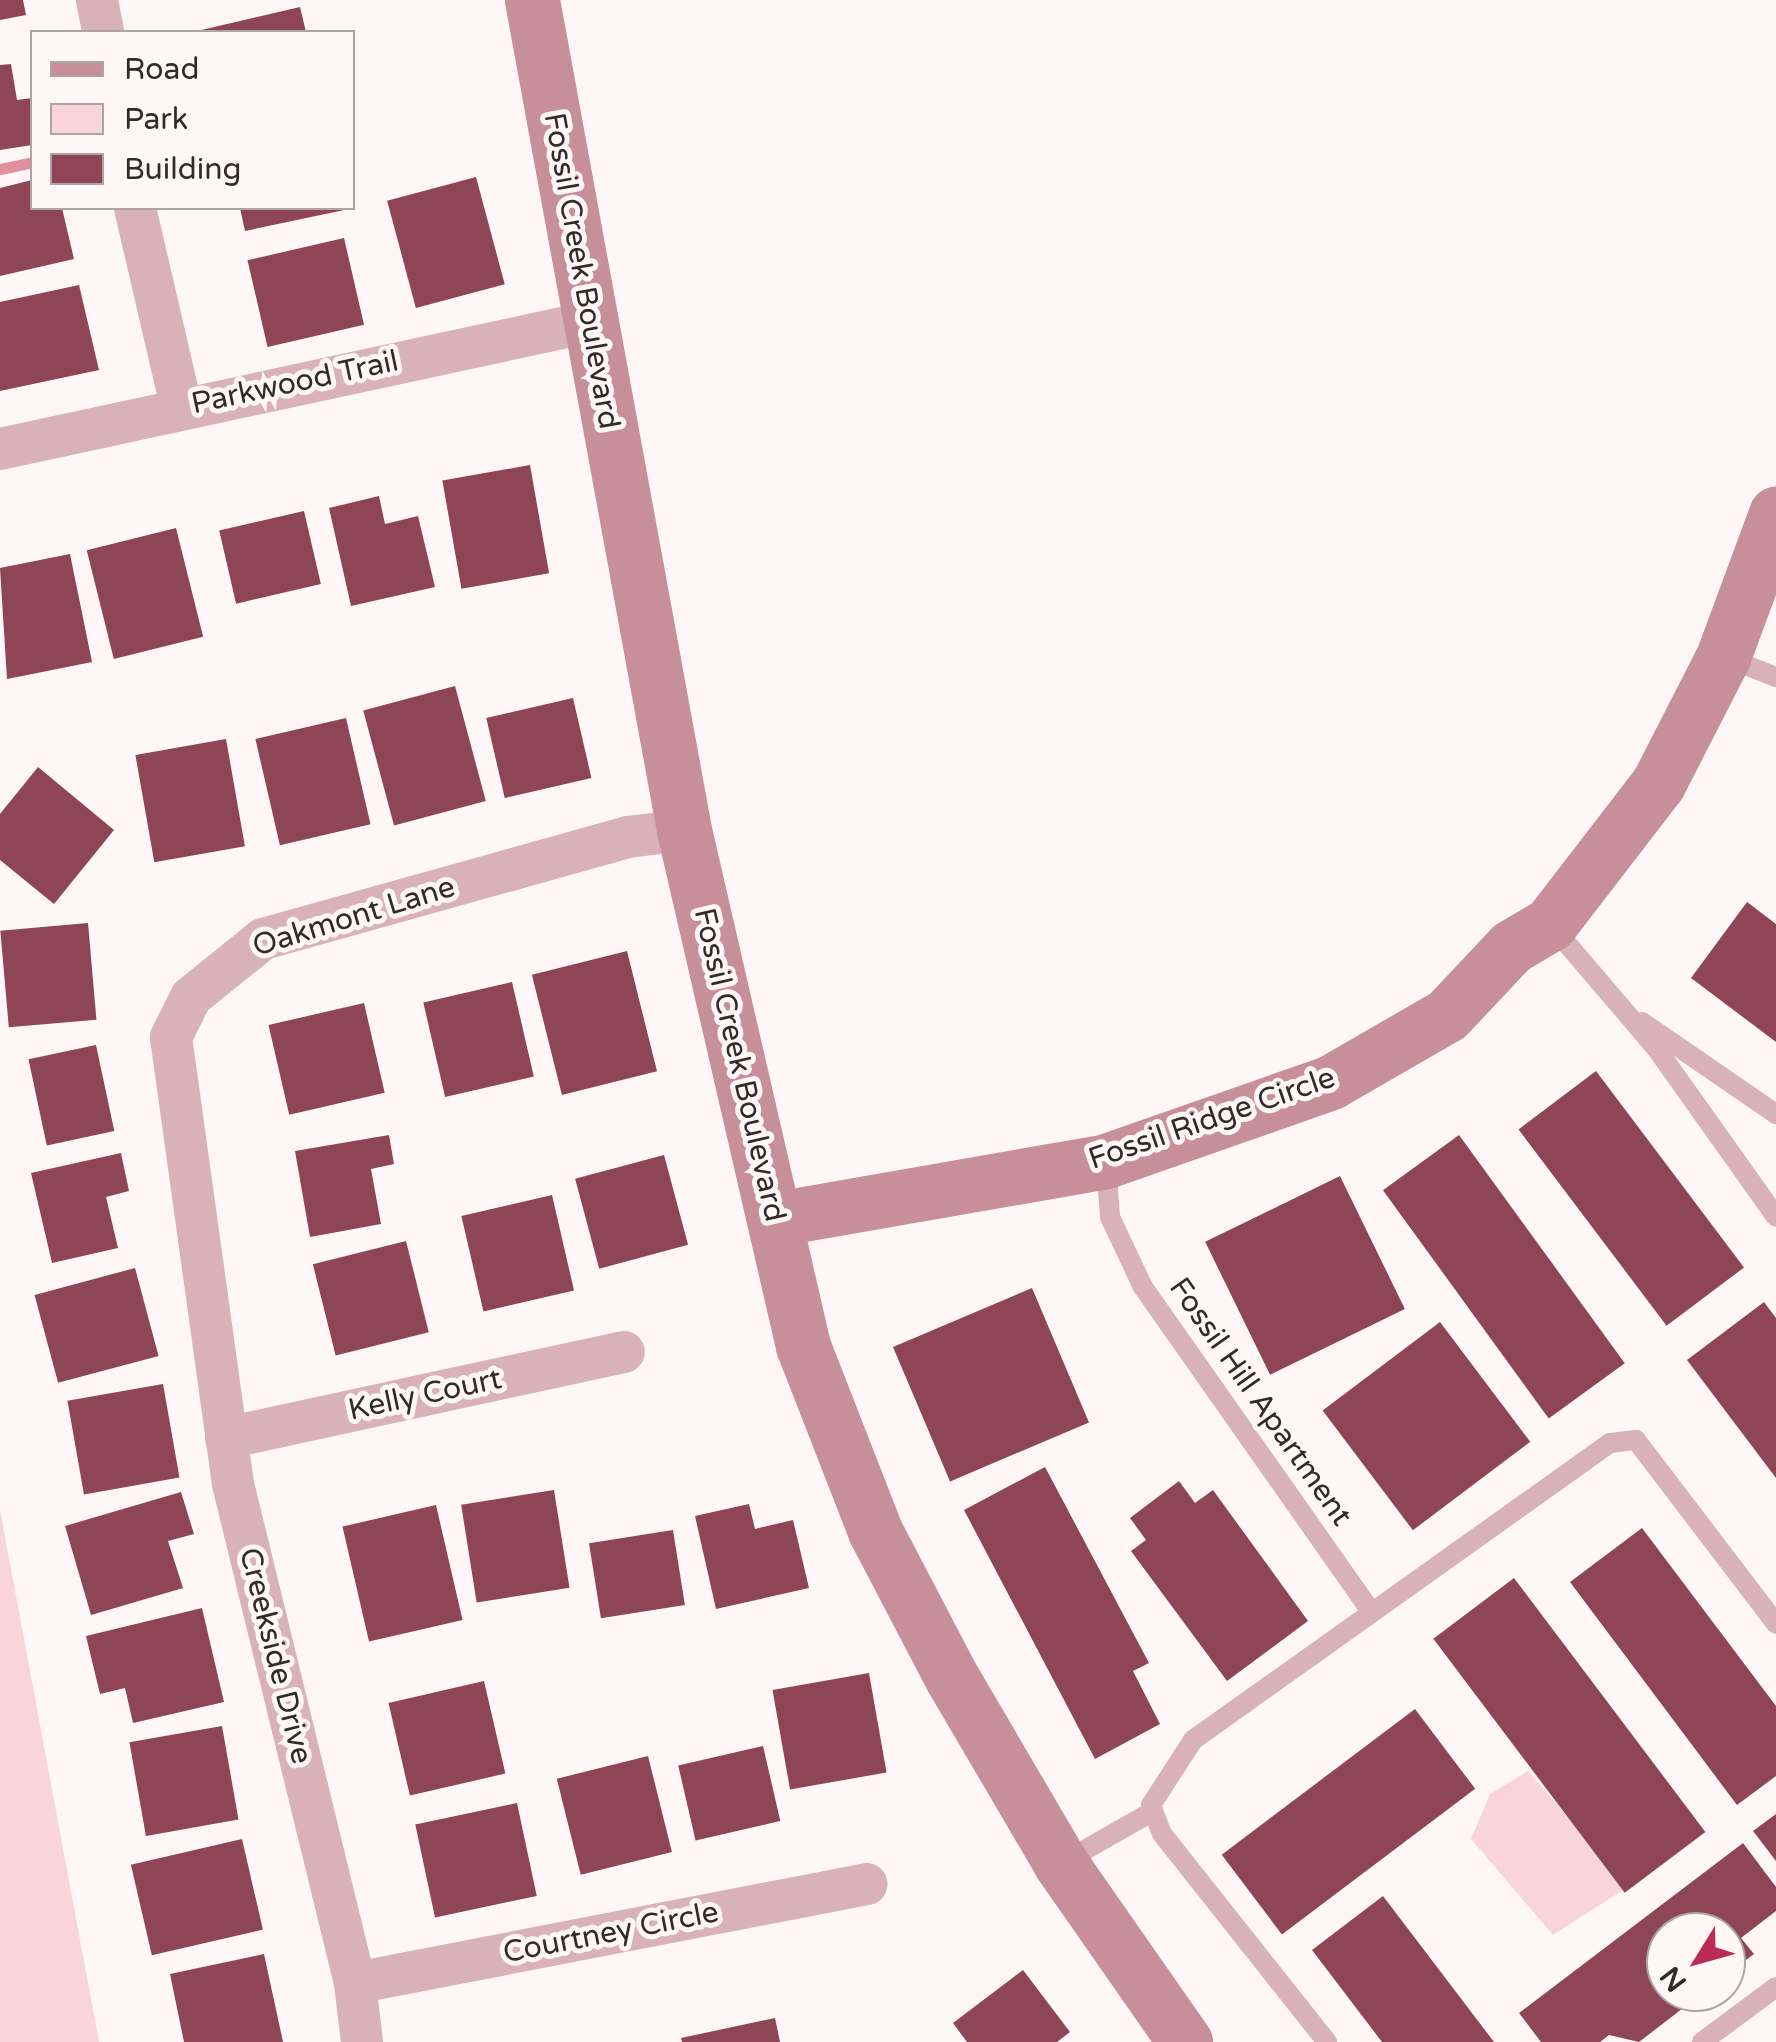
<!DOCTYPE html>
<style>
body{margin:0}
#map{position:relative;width:1776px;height:2042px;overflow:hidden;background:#fff6f7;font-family:"Varela Round",sans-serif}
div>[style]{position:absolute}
.green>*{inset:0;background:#f9d5db}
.stream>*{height:11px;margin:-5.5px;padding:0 5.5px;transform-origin:5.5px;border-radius:5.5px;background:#e08f9f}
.building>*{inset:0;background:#8e4556;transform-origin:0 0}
.lane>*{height:20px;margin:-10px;padding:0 10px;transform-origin:10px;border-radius:10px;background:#d8b2b8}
.street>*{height:42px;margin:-21px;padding:0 21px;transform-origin:21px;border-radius:21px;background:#d8b2b8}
.secondary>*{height:55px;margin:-27.5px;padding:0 27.5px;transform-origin:27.5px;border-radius:27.5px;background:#c68f99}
span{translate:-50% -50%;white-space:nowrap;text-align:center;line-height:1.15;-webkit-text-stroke:10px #fff6f7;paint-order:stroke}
.street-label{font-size:30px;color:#31292a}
.legend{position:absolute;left:30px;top:30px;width:325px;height:180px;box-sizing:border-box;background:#fff6f7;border:2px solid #ada4a5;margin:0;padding:12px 18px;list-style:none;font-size:30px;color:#31292a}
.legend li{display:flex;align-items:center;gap:20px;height:50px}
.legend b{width:50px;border:2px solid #ada4a5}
.north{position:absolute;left:1646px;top:1912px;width:100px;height:100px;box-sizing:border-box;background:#fff6f7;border:2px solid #ada4a5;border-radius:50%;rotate:233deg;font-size:28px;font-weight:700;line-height:40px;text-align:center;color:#31292a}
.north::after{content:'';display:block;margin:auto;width:35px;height:45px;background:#ba2b59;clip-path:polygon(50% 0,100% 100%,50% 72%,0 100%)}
</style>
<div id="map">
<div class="green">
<div style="clip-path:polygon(0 1510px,99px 2042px,0 2042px)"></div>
<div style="clip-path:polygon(1528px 1771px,1628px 1887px,1553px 1935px,1471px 1839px,1490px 1794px)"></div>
</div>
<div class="stream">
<div style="left:0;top:169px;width:33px;rotate:-12deg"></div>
</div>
<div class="building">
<div style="clip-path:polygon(0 0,23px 0,26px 15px,0 20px)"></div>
<div style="clip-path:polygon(300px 7px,306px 32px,198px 32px,197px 31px)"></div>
<div style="clip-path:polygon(11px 64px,17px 100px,32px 98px,32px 145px,0 150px,0 65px)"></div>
<div style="left:476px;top:177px;width:111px;height:92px;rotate:75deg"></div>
<div style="clip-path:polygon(32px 180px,32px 208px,62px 208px,74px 259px,0 276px,0 188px)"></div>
<div style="clip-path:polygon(240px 208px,349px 208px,349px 209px,245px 231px)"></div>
<div style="left:344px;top:238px;width:89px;height:99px;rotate:77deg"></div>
<div style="clip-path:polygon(79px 285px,99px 370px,0 391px,0 302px)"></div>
<div style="left:530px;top:465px;width:110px;height:89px;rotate:80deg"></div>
<div style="clip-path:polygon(379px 496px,385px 524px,418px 516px,435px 587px,351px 606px,329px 508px)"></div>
<div style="left:304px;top:511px;width:75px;height:87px;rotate:77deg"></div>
<div style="left:176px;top:528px;width:112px;height:92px;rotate:76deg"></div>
<div style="clip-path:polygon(70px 554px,92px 662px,7px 679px,0 568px)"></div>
<div style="left:455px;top:686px;width:119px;height:95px;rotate:75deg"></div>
<div style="left:573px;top:698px;width:82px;height:89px;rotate:77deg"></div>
<div style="left:346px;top:718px;width:109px;height:93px;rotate:77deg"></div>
<div style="left:226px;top:739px;width:109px;height:92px;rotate:80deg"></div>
<div style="clip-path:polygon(38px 767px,114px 830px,54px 904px,0 860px,0 814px)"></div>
<div style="clip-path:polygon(1747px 902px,1776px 924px,1776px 1042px,1691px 978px)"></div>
<div style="left:88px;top:923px;width:97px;height:88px;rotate:85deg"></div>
<div style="left:627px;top:951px;width:124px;height:98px;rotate:76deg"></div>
<div style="left:512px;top:982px;width:97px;height:91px;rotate:77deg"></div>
<div style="left:364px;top:1003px;width:92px;height:98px;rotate:77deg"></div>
<div style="left:96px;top:1045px;width:88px;height:69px;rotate:78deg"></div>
<div style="left:1596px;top:1071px;width:246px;height:97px;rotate:53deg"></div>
<div style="clip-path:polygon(389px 1135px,394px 1164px,371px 1169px,381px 1224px,310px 1237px,295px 1151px)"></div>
<div style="left:1459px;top:1135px;width:282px;height:94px;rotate:54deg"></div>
<div style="clip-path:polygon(121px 1153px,129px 1191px,106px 1197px,118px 1248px,52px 1263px,31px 1173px)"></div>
<div style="left:664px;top:1155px;width:93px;height:92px;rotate:75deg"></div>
<div style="left:1340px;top:1176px;width:148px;height:150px;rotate:64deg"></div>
<div style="left:552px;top:1195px;width:98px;height:93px;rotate:77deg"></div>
<div style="left:406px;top:1241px;width:94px;height:96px;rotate:76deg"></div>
<div style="left:135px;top:1268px;width:91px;height:104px;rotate:75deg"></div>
<div style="left:1032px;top:1288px;width:146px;height:151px;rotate:67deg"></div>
<div style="clip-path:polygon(1764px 1302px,1776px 1318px,1776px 1478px,1687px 1360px)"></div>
<div style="left:1440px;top:1322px;width:150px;height:147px;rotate:53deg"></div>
<div style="left:163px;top:1384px;width:95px;height:97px;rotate:80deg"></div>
<div style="clip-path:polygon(1045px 1467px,1149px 1663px,1133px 1671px,1160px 1724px,1095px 1759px,964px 1510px)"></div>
<div style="clip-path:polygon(1179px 1481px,1195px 1503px,1213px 1490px,1308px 1621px,1227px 1681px,1131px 1551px,1146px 1540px,1130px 1518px)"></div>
<div style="left:554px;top:1490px;width:99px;height:94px;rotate:81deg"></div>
<div style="clip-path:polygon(181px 1492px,194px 1534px,168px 1541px,183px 1588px,91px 1615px,65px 1526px)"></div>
<div style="clip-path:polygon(749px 1504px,755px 1529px,793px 1520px,809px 1588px,716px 1609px,695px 1516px)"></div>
<div style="left:436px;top:1505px;width:118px;height:96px;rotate:77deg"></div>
<div style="clip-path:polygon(1642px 1528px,1776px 1706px,1776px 1776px,1737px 1805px,1570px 1582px)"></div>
<div style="left:673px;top:1530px;width:76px;height:85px;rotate:81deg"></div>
<div style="left:1514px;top:1578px;width:318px;height:101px;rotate:53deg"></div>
<div style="clip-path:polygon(202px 1608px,224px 1702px,133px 1723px,125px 1688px,100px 1694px,86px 1636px)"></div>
<div style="left:869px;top:1673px;width:101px;height:98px;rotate:80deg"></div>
<div style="left:484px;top:1681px;width:95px;height:98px;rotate:77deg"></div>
<div style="left:1415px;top:1709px;width:100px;height:242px;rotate:53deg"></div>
<div style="left:222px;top:1726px;width:95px;height:94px;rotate:80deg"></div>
<div style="left:763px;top:1746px;width:77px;height:87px;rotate:77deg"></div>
<div style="left:648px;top:1756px;width:99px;height:94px;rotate:76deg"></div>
<div style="left:517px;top:1803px;width:95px;height:104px;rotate:78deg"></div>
<div style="clip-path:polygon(1776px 1814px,1776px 1861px,1753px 1831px)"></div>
<div style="left:242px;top:1839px;width:93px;height:114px;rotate:77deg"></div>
<div style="clip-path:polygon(1743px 1843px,1776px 1887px,1776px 1911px,1741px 1938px,1754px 1954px,1726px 1975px,1726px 1932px,1666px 1932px,1666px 1992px,1704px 1992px,1639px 2042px,1609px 2035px,1600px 2042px,1541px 2042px,1519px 2013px)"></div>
<div style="clip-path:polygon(1383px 1896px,1494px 2042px,1382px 2042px,1312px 1950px)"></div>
<div style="clip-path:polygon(264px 1954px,283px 2042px,184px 2042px,170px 1974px)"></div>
<div style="clip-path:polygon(1023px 1970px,1070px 2032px,1057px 2042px,967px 2042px,953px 2023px)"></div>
<div style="clip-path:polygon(775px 2018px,780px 2042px,682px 2042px,681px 2038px)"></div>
</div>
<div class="lane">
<div style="left:1725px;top:657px;width:55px;rotate:21.4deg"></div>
<div style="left:1551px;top:925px;width:162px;rotate:49.5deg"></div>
<div style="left:1656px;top:1048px;width:207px;rotate:54.6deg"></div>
<div style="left:1642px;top:1022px;width:163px;rotate:34.5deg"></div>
<div style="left:1106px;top:1162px;width:55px;rotate:85.8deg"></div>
<div style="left:1110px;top:1217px;width:77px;rotate:64.8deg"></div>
<div style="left:1143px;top:1287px;width:396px;rotate:54.9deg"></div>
<div style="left:1062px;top:1863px;width:105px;rotate:-29.7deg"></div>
<div style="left:1327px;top:2042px;width:265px;rotate:-128.4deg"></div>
<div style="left:1162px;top:1834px;width:31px;rotate:-111deg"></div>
<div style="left:1151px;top:1805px;width:77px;rotate:-57.1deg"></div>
<div style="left:1193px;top:1740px;width:512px;rotate:-35.46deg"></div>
<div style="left:1610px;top:1443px;width:26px;rotate:-7deg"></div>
<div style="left:1636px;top:1440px;width:231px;rotate:52.7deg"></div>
<div style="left:1702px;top:2042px;width:92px;rotate:-36.6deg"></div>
</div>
<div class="street">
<div style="left:97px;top:0;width:33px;rotate:79deg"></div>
<div style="left:135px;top:208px;width:203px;rotate:76.9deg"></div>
<div style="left:0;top:449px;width:604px;rotate:-12.15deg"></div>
<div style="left:226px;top:1438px;width:407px;rotate:-12.2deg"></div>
<div style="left:355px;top:1983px;width:521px;rotate:-10.94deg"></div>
<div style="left:362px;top:2042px;width:59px;rotate:-96.8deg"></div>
<div style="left:355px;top:1983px;width:514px;rotate:-103.74deg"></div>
<div style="left:233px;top:1484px;width:451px;rotate:-97.9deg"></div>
<div style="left:171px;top:1037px;width:45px;rotate:-63.4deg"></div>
<div style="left:191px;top:997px;width:92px;rotate:-38.9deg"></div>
<div style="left:263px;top:939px;width:379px;rotate:-15.6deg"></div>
<div style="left:628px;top:837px;width:56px;rotate:-7.1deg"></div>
</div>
<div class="secondary">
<div style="left:532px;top:0;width:844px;rotate:79.62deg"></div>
<div style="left:684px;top:830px;width:530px;rotate:77.01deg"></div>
<div style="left:803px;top:1346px;width:199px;rotate:68.7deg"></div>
<div style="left:875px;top:1531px;width:166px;rotate:62.4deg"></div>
<div style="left:952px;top:1678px;width:216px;rotate:59.6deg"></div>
<div style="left:1061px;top:1864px;width:217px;rotate:55.1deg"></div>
<div style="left:775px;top:1219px;width:336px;rotate:-9.9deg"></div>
<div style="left:1106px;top:1161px;width:238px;rotate:-19.3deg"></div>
<div style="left:1331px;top:1082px;width:134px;rotate:-30deg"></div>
<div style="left:1447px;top:1015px;width:93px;rotate:-46.7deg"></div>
<div style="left:1511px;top:947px;width:45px;rotate:-30.5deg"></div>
<div style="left:1550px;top:924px;width:177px;rotate:-52.4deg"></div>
<div style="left:1658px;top:784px;width:143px;rotate:-62.9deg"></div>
<div style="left:1723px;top:657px;width:153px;rotate:-69.7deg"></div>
</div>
<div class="street-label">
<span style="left:581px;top:271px;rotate:80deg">Fossil Creek Boulevard</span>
<span style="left:295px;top:383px;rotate:-12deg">Parkwood Trail</span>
<span style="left:354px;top:917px;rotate:-17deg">Oakmont Lane</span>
<span style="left:739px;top:1065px;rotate:77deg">Fossil Creek Boulevard</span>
<span style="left:1212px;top:1119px;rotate:-19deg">Fossil Ridge Circle</span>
<span style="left:425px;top:1395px;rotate:-12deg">Kelly Court</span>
<span style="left:1260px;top:1402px;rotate:55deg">Fossil Hill Apartment</span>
<span style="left:275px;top:1656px;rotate:76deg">Creekside Drive</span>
<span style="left:611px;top:1933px;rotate:-11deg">Courtney Circle</span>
</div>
<ul class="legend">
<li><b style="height:12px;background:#c68f99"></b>Road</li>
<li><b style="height:28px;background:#f9d5db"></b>Park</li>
<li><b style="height:28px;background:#8e4556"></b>Building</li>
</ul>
<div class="north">N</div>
</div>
